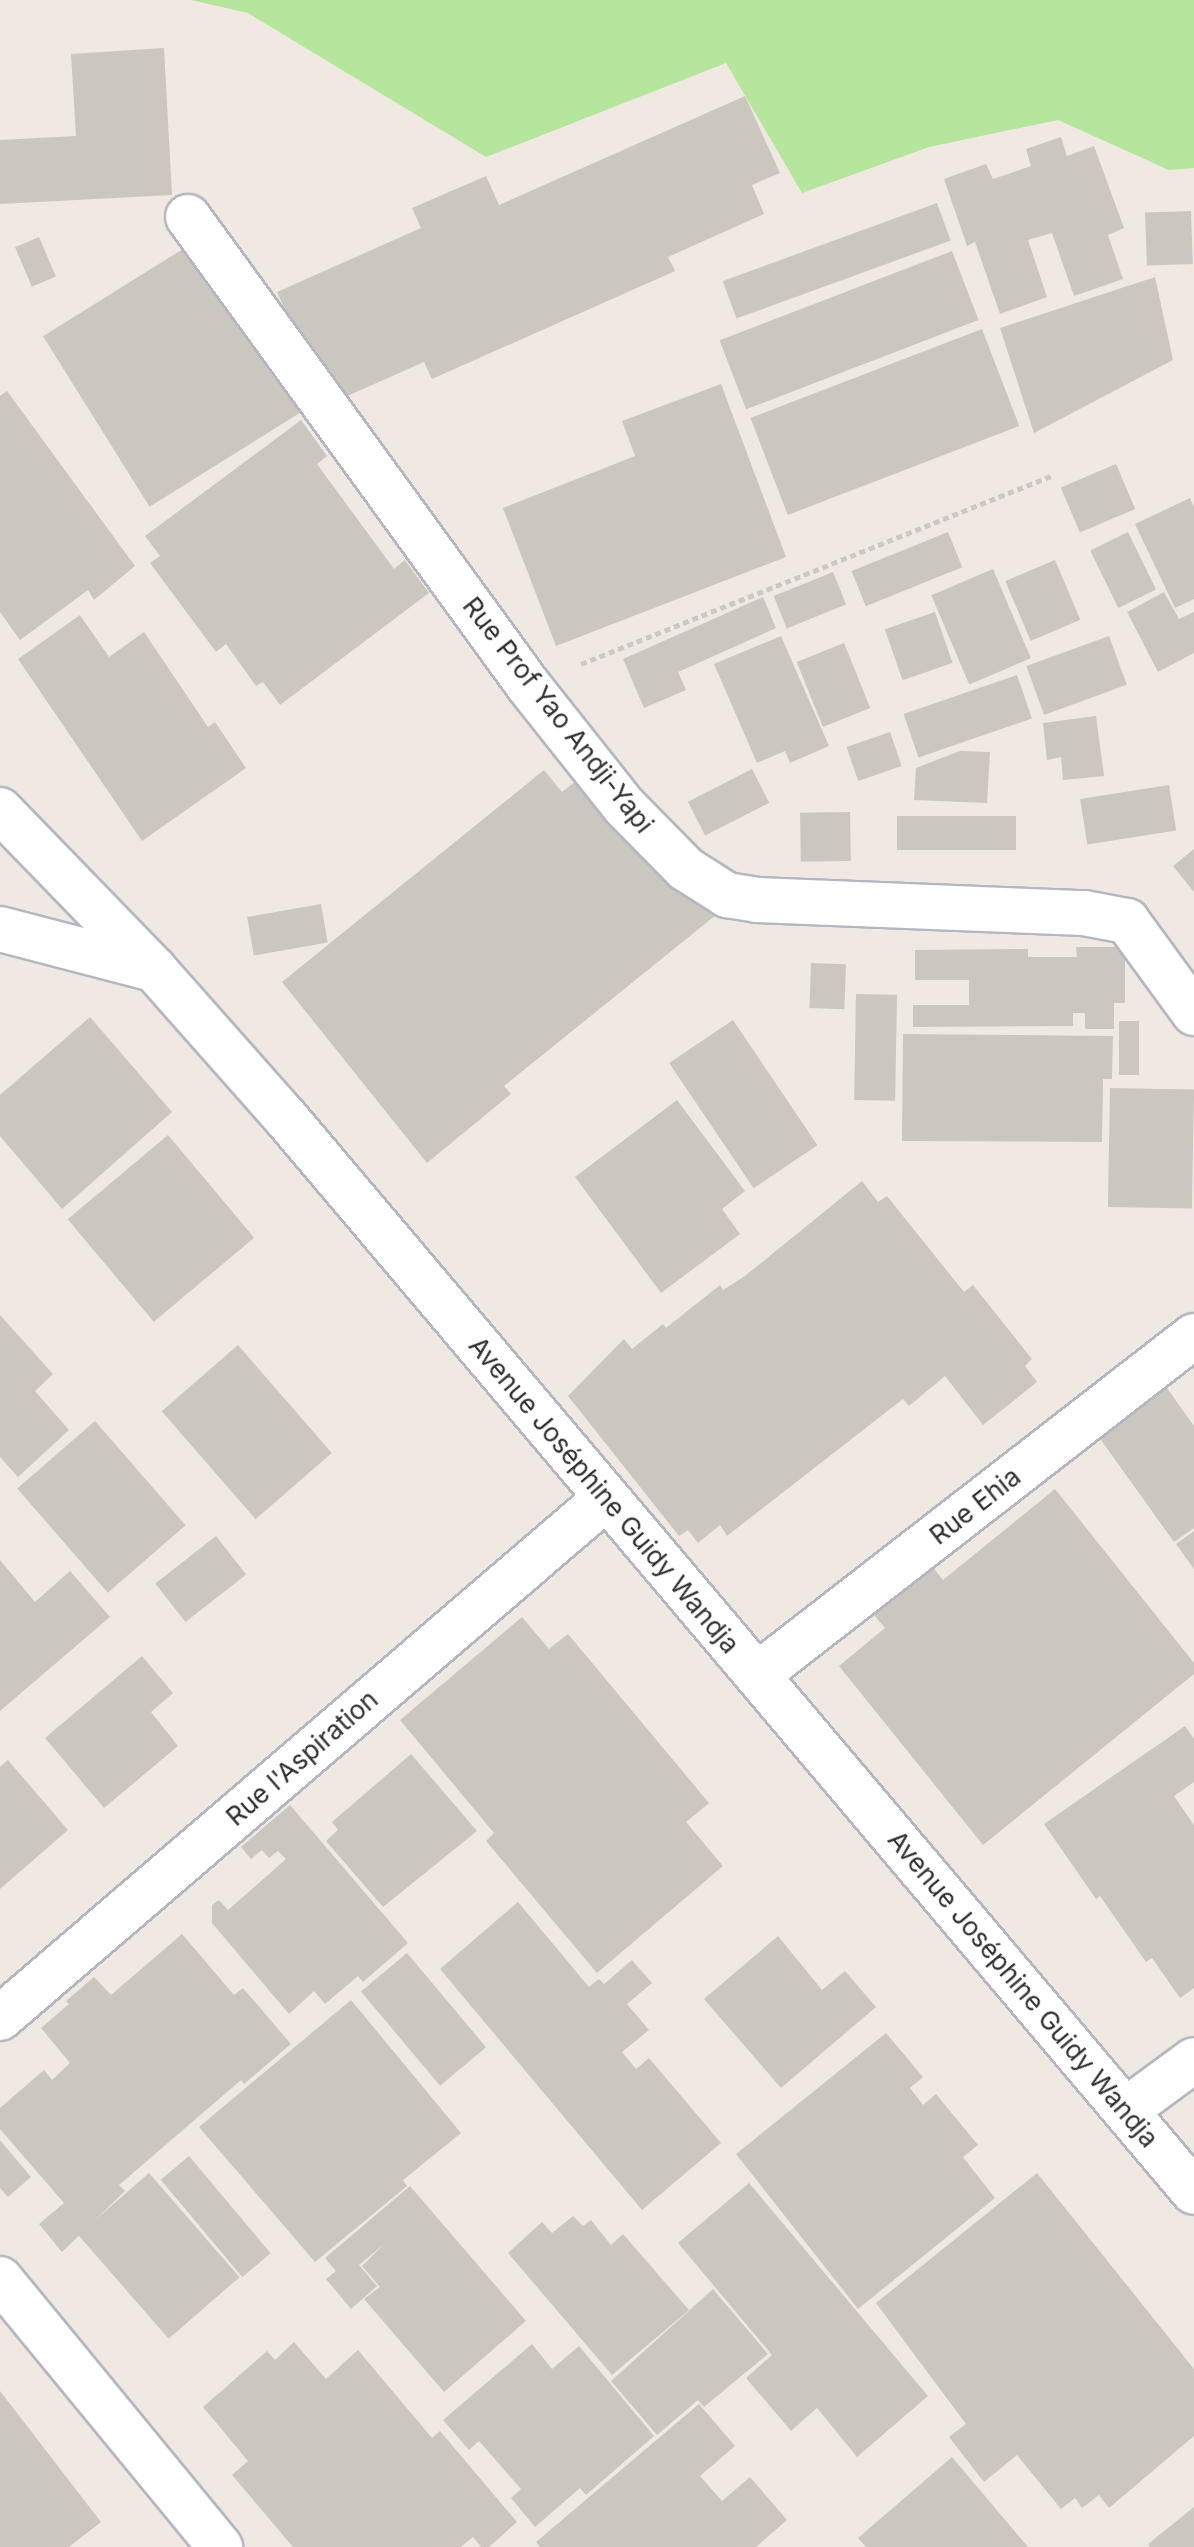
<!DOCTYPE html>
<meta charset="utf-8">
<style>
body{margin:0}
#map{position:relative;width:1194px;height:2547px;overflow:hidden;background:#efe9e1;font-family:Inter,sans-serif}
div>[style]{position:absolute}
.green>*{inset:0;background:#b6e59e}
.building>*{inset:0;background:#cbc7bf;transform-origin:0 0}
.path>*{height:5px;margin-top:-2.5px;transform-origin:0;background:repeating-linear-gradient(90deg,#c9c9c9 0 6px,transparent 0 10px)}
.roads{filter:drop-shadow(2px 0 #b4b7c1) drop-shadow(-2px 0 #b4b7c1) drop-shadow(0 2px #b4b7c1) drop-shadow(0 -2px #b4b7c1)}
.street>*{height:44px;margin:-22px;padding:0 22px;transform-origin:22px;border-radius:22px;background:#fff}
.secondary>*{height:44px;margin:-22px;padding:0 22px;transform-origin:22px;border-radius:22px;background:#fff}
span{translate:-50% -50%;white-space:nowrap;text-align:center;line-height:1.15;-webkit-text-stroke:6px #fff;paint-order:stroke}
.street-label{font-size:26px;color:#2e2e2e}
</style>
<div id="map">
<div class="green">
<div style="clip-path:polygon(191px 0,1194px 0,1194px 168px,1169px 170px,1058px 120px,929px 147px,802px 193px,726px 63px,486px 157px,248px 13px)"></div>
</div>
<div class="building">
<div style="clip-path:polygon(164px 48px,172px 195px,0 204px,0 140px,76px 136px,71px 54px)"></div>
<div style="clip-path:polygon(745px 96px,780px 173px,752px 185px,764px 214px,668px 257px,675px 271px,432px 379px,424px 362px,327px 405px,277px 292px,421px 228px,412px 208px,486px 176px,499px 205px)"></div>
<div style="clip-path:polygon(1061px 137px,1067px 156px,1094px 146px,1124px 228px,1108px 235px,1123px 279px,1074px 296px,1052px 233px,1028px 240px,1047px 297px,1000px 314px,975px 242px,967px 246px,944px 179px,986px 164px,993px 179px,1031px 166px,1026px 149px)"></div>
<div style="left:937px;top:203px;width:40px;height:228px;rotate:70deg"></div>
<div style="left:1191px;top:211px;width:53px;height:46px;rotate:88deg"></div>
<div style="left:39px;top:237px;width:43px;height:26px;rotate:67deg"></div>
<div style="left:194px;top:242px;width:201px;height:178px;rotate:58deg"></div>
<div style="left:952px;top:251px;width:74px;height:249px;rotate:69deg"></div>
<div style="clip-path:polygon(1155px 277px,1173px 360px,1034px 433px,1000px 328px)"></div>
<div style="left:982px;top:329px;width:104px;height:248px;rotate:69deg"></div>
<div style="clip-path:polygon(721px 384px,786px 557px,556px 646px,503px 508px,635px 456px,622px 421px)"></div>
<div style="clip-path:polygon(7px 391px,135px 566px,94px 600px,88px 590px,20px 640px,0 612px,0 396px)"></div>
<div style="clip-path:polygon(301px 420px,327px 456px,317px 464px,394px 569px,405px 560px,429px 593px,280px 705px,263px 682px,256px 686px,226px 644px,216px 652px,150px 563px,160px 556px,145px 536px)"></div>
<div style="left:1116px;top:464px;width:49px;height:60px;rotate:67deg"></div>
<div style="clip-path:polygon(1190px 498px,1194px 507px,1194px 599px,1175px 608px,1135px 524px)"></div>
<div style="left:948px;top:532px;width:38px;height:104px;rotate:68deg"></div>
<div style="left:1128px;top:532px;width:64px;height:42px;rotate:64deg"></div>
<div style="left:1055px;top:560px;width:65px;height:54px;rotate:67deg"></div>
<div style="left:993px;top:569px;width:97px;height:67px;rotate:67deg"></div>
<div style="left:833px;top:572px;width:35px;height:64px;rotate:68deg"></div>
<div style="clip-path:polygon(1164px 592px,1179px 619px,1194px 612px,1194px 653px,1158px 672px,1127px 612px)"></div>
<div style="clip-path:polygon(763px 597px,776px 628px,678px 672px,686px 690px,644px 708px,623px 659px)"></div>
<div style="left:935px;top:612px;width:54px;height:53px;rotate:71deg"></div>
<div style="clip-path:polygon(80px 615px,109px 657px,144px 632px,208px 727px,215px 722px,246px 768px,142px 841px,18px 659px)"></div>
<div style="clip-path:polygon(781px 636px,829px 746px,790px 763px,785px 751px,757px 763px,714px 664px)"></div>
<div style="left:1109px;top:636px;width:52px;height:88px;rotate:70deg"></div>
<div style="left:844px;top:643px;width:70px;height:51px;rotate:68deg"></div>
<div style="left:1017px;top:675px;width:46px;height:120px;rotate:71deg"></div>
<div style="clip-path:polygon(1096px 716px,1104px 776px,1063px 780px,1061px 757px,1047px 760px,1043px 723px)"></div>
<div style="left:890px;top:732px;width:36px;height:46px;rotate:71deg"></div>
<div style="clip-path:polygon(960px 751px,990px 752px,987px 803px,914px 800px,916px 768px)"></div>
<div style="left:752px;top:769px;width:38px;height:72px;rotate:63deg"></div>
<div style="clip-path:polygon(544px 770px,562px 792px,581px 777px,690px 881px,716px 915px,504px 1086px,511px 1094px,427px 1163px,282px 982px)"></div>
<div style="left:1169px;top:785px;width:46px;height:90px;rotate:81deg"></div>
<div style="left:850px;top:812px;width:49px;height:50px;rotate:89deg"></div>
<div style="left:897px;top:816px;width:119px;height:34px"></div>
<div style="clip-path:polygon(1194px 849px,1194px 892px,1173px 866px)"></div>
<div style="left:321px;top:904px;width:39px;height:75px;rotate:80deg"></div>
<div style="clip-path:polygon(1076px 947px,1125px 947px,1125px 1003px,1114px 1003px,1114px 1029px,1085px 1029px,1085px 1013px,1073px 1013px,1073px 1026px,913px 1027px,913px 1005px,969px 1005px,969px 980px,915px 980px,915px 950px,1028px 949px,1028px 957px,1077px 957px)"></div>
<div style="left:811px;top:963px;width:35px;height:45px;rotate:2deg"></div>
<div style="left:856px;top:994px;width:41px;height:106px;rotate:1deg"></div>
<div style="clip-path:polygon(90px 1017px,172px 1112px,62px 1209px,0 1136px,0 1095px)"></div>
<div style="left:733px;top:1020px;width:151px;height:77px;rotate:56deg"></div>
<div style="left:1119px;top:1021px;width:20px;height:54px"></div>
<div style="clip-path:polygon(903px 1034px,1113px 1036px,1112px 1079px,1103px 1079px,1102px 1142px,902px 1141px)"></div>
<div style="left:1110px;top:1088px;width:84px;height:119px;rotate:1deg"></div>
<div style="clip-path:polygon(677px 1100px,745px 1191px,722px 1209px,740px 1234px,661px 1293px,575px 1177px)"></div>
<div style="left:168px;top:1135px;width:134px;height:131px;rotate:50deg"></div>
<div style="clip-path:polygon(862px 1181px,878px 1202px,887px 1196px,964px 1292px,973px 1285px,1032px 1359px,1025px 1366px,1037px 1382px,983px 1425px,945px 1376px,909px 1406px,903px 1399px,727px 1536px,720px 1525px,698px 1543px,688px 1530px,679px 1536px,568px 1396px,624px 1339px,632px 1349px,663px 1324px,666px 1328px,720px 1285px,723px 1290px,745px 1276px)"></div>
<div style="clip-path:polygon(0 1315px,53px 1374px,35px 1391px,69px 1430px,18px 1477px,0 1457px)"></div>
<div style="left:238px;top:1345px;width:143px;height:101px;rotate:49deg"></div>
<div style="clip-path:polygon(1159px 1377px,1194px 1426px,1194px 1528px,1174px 1542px,1091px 1426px)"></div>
<div style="left:95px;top:1421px;width:138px;height:103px;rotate:49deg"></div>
<div style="clip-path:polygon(1055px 1489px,1194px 1663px,1194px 1674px,983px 1845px,839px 1666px,885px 1628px,870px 1610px,928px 1561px,943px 1580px)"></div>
<div style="clip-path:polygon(1194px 1531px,1194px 1569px,1176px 1544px)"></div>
<div style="left:216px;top:1536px;width:49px;height:77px;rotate:52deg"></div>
<div style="clip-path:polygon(0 1560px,35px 1602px,70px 1571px,110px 1617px,0 1711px)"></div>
<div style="clip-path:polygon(522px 1617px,549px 1649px,568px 1634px,709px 1803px,686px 1822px,723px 1866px,597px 1973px,486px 1841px,494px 1833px,400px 1720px)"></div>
<div style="clip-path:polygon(142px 1656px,173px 1693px,151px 1712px,178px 1746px,104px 1808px,45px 1738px)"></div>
<div style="clip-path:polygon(1185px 1726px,1194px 1739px,1194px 1782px,1174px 1796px,1194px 1825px,1194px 1988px,1180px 1998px,1152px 1958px,1146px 1962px,1100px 1896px,1096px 1899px,1044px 1824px)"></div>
<div style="clip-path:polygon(411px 1754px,477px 1831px,383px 1907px,326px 1841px,338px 1830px,332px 1822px)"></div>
<div style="clip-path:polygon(8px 1760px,68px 1830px,0 1889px,0 1767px)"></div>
<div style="clip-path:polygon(290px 1805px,408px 1943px,363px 1982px,358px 1976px,325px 2004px,314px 1991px,289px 2014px,212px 1923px,212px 1905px,219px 1900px,228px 1910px,286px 1859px,278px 1851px,269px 1858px,262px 1850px,251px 1859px,241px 1847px)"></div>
<div style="clip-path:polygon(518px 1902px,589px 1987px,599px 1979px,604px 1984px,632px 1960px,652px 1983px,627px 2004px,649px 2030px,622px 2052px,636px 2069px,649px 2058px,721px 2143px,642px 2210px,440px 1969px)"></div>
<div style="clip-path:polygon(182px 1934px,234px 1995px,243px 1988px,291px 2044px,244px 2084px,241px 2080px,119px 2185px,125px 2191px,62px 2252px,39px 2224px,64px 2203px,0 2129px,0 2108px,44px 2070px,52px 2080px,70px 2063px,41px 2028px,69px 2004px,66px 2001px,94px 1977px,111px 1995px)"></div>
<div style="clip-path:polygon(778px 1936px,822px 1990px,845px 1971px,876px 2007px,781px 2088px,704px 1999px)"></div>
<div style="left:407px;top:1953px;width:123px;height:60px;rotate:50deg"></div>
<div style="clip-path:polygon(351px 2000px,461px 2133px,403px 2180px,407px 2186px,315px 2262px,199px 2127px)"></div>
<div style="clip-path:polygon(886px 2033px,923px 2077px,910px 2088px,923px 2105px,936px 2094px,978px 2145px,963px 2157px,995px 2198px,858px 2309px,736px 2154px)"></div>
<div style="clip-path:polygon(0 2140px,31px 2177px,8px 2197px,0 2188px)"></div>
<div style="left:189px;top:2156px;width:127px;height:37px;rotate:50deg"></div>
<div style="left:149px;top:2173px;width:138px;height:94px;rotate:49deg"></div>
<div style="clip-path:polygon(1037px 2173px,1194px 2369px,1194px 2436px,1109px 2508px,1099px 2495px,1082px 2508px,1075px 2498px,1061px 2509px,1017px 2455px,984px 2482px,949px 2437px,966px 2424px,876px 2303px)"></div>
<div style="clip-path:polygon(749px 2183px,928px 2396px,857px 2457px,817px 2408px,791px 2431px,746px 2378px,772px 2355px,678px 2243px)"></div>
<div style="clip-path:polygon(410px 2186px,526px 2321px,444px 2392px,364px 2299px,380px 2287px,362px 2266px,384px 2244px,359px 2265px,377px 2286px,351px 2309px,326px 2279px,336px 2271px,325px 2258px)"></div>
<div style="clip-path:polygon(573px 2216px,583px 2226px,591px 2220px,611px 2245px,623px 2234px,689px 2310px,612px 2375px,508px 2253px,542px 2222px,552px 2233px)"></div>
<div style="clip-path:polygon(713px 2289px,768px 2354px,704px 2407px,698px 2400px,657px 2435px,611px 2381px)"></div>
<div style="clip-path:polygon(294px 2342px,326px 2379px,358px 2350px,432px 2438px,440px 2431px,517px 2522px,489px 2547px,481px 2547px,473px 2537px,461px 2547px,293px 2547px,232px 2475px,248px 2461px,203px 2407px,267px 2351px,275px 2360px)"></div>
<div style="clip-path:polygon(532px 2344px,552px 2369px,579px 2346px,654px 2436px,586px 2495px,580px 2488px,535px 2527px,511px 2498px,521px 2489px,479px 2441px,469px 2450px,443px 2420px)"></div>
<div style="clip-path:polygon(0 2391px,101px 2522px,69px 2547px,0 2547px)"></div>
<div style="clip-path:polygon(699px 2404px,735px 2446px,700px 2476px,722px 2501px,750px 2477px,787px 2520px,756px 2547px,540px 2547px,536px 2542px)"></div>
<div style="clip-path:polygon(952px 2457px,1028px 2547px,866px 2547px,858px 2538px)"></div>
<div style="clip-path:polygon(1194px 2507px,1194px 2547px,1150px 2547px,1148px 2544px)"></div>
</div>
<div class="path">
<div style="left:581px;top:664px;width:506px;rotate:-21.8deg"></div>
</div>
<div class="roads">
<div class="street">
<div style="left:188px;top:217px;width:578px;rotate:54deg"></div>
<div style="left:528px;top:685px;width:154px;rotate:51.6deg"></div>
<div style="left:624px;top:806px;width:88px;rotate:45.5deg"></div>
<div style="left:686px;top:869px;width:49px;rotate:32.4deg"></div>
<div style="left:727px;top:895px;width:30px;rotate:9deg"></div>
<div style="left:757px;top:900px;width:327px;rotate:2.3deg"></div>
<div style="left:1084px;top:913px;width:44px;rotate:10.5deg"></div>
<div style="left:1127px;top:921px;width:114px;rotate:53.9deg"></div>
<div style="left:757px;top:1675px;width:553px;rotate:-37.8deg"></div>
<div style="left:0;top:2018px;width:799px;rotate:-40.63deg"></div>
<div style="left:1126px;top:2110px;width:84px;rotate:-36.3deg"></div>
<div style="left:0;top:2279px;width:347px;rotate:50.6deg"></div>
</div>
<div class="secondary">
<div style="left:0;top:810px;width:221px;rotate:45.9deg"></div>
<div style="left:154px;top:969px;width:199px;rotate:48.5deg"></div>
<div style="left:286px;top:1118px;width:1406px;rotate:49.79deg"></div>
<div style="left:0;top:929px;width:159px;rotate:14.6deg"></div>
</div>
</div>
<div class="street-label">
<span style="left:558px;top:715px;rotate:52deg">Rue Prof Yao Andji-Yapi</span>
<span style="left:604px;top:1495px;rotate:50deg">Avenue Joséphine Guidy Wandja</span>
<span style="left:975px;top:1506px;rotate:-38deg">Rue Ehia</span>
<span style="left:302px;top:1758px;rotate:-41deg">Rue l'Aspiration</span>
<span style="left:1023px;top:1989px;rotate:50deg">Avenue Joséphine Guidy Wandja</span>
</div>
</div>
